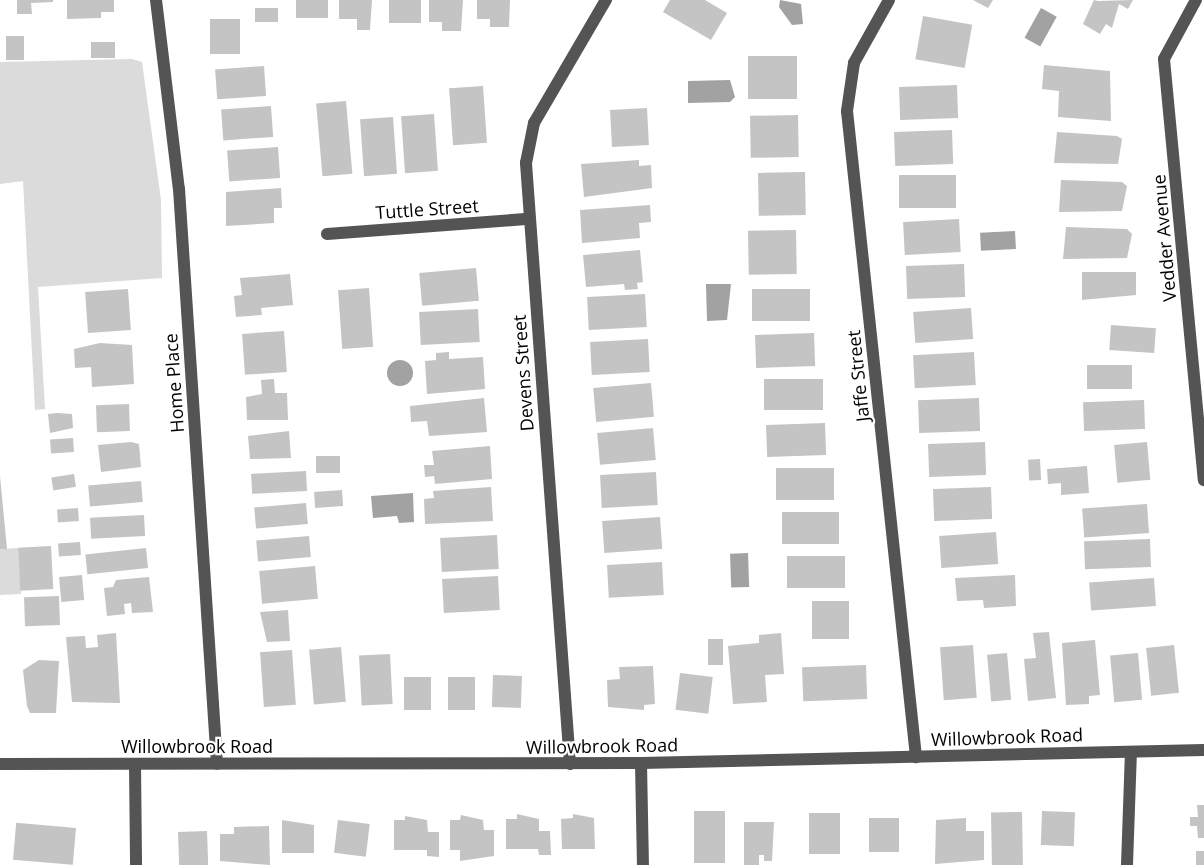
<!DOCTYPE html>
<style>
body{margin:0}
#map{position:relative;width:1204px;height:865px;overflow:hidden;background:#fff;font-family:"Open Sans",sans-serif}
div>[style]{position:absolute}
.green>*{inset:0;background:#dbdbdb}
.water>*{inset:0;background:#a2a2a2;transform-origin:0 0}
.round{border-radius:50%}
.building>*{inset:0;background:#c4c4c4;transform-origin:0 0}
.minor>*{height:12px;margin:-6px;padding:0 6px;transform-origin:6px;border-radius:6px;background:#545454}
span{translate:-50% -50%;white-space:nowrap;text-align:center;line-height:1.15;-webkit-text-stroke:4.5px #fff;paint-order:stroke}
.street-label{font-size:18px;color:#000}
</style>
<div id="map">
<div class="green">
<div style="clip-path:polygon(132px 59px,142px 62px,161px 200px,162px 278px,38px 287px,45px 409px,35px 410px,23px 181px,0 184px,0 62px)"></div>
<div style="clip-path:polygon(18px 548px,21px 594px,0 595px,0 549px)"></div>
</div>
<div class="water">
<div style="clip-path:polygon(780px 0,801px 4px,803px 24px,792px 25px,779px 7px)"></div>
<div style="left:1041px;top:8px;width:18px;height:34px;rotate:29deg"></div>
<div style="clip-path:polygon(730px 80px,735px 97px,730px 102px,688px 103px,688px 81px)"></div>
<div style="left:1015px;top:231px;width:18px;height:35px;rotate:87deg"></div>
<div style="clip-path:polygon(706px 284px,731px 284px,727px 320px,707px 321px)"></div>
<div class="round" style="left:387px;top:360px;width:26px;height:26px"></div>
<div style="clip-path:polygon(413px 493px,414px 522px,399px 523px,397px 516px,373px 518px,371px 496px)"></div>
<div style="left:748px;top:553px;width:34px;height:18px;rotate:88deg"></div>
</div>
<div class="building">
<div style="clip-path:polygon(17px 0,53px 0,53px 2px,31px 3px,32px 14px,17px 14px)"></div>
<div style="clip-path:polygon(67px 0,114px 0,114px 12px,101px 12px,101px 18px,67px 19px)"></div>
<div style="left:296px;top:0;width:32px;height:18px"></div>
<div style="clip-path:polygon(339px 0,372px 0,370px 30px,357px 30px,357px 19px,339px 19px)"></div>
<div style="left:389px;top:0;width:32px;height:23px"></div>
<div style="clip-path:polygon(429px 0,463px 0,461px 31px,442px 31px,442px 22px,429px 22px)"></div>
<div style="clip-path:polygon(477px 0,510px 0,509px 27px,490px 27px,490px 19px,477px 19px)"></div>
<div style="clip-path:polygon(670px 0,705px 0,727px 13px,711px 40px,663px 12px)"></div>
<div style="clip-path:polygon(973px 0,993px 0,988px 8px)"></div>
<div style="clip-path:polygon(1094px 0,1098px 1px,1133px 0,1128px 9px,1119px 4px,1112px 28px,1106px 24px,1100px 34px,1083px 24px)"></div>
<div style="left:255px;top:8px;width:23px;height:14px"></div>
<div style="left:923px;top:16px;width:50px;height:44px;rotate:10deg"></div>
<div style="left:210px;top:19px;width:30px;height:35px"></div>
<div style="left:6px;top:36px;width:18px;height:24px"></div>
<div style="left:115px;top:42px;width:16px;height:24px;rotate:90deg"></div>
<div style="left:797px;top:56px;width:43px;height:49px;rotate:90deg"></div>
<div style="clip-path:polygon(1044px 65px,1110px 71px,1111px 121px,1058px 117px,1059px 91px,1042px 89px)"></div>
<div style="left:264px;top:66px;width:30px;height:49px;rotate:86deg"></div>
<div style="left:957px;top:85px;width:33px;height:58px;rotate:88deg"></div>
<div style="left:483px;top:86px;width:57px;height:34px;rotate:86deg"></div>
<div style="left:346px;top:101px;width:73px;height:30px;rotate:85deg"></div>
<div style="left:271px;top:106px;width:31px;height:50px;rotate:86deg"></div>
<div style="left:647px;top:108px;width:37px;height:37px;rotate:87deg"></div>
<div style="left:434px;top:114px;width:57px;height:33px;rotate:86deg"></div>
<div style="left:798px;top:115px;width:42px;height:48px;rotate:89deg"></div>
<div style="left:393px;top:117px;width:57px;height:33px;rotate:86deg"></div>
<div style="left:952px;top:130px;width:34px;height:58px;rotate:88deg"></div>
<div style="clip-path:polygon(1057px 132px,1117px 136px,1122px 139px,1118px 164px,1054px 163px)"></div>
<div style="left:278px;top:147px;width:31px;height:51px;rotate:86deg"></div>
<div style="clip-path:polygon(639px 160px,639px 166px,651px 165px,652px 188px,584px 197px,581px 164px)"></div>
<div style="left:805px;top:172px;width:43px;height:47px;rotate:89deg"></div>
<div style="left:956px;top:175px;width:33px;height:57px;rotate:90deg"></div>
<div style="clip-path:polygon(1061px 180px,1122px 182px,1127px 186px,1122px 211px,1059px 212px)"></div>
<div style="clip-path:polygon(281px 188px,282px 208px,274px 208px,274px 223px,226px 226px,226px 192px)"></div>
<div style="clip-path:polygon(650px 205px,651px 222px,639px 223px,640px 238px,582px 243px,580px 210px)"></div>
<div style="left:959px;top:219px;width:33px;height:56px;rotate:87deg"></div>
<div style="clip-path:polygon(1066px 227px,1127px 229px,1132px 234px,1127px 258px,1063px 259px)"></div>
<div style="left:796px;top:230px;width:44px;height:48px;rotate:89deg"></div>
<div style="clip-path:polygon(640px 250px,643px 282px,637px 283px,638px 289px,625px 290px,624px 284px,586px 287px,583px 255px)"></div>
<div style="left:964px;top:264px;width:33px;height:58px;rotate:88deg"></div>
<div style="left:476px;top:268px;width:33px;height:57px;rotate:85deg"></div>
<div style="clip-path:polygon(1082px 272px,1136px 272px,1136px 295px,1082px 300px)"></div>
<div style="clip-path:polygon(290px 274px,293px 305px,261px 308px,262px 315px,236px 317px,234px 296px,242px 295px,240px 278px)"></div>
<div style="left:369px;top:288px;width:59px;height:31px;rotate:86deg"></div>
<div style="left:128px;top:289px;width:41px;height:43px;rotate:86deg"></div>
<div style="left:810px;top:289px;width:32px;height:58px;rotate:90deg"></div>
<div style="left:645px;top:294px;width:33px;height:58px;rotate:87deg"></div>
<div style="left:971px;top:308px;width:31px;height:58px;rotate:86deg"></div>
<div style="left:478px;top:309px;width:33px;height:59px;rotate:87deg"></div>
<div style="left:1111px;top:325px;width:45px;height:25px;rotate:4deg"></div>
<div style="left:284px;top:331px;width:41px;height:42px;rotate:86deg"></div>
<div style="left:814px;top:333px;width:33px;height:59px;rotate:88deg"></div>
<div style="left:648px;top:339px;width:33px;height:58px;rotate:87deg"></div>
<div style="clip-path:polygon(100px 343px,132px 345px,134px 384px,92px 387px,91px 367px,75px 368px,74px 349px)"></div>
<div style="clip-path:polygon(449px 352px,449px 359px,483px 357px,485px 389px,427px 394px,425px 361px,436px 360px,436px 353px)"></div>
<div style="left:974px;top:352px;width:33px;height:61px;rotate:87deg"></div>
<div style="left:1132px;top:365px;width:24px;height:45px;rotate:90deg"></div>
<div style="clip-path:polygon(274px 379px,275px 393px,287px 393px,288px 420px,247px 420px,246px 397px,262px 394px,261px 380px)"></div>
<div style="left:823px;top:379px;width:31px;height:59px;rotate:90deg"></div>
<div style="left:651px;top:383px;width:34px;height:58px;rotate:85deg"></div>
<div style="clip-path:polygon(484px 398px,487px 432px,429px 436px,427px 421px,411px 422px,410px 406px)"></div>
<div style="left:979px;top:398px;width:33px;height:61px;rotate:88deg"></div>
<div style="left:1144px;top:400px;width:29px;height:61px;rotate:88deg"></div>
<div style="left:129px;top:404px;width:27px;height:33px;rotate:88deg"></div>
<div style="clip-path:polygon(57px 413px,72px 414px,73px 428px,50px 433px,48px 414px)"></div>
<div style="left:825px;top:423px;width:32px;height:59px;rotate:88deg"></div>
<div style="left:653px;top:428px;width:32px;height:56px;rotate:85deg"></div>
<div style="clip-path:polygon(289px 431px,291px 458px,250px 459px,248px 436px)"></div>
<div style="left:73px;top:438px;width:14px;height:23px;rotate:86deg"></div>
<div style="clip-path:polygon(131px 442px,139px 444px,141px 467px,101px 472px,98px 445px)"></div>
<div style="left:985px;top:442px;width:33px;height:57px;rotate:88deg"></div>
<div style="left:1147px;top:442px;width:38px;height:33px;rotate:85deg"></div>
<div style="clip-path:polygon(490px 446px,492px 479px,435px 484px,434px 476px,425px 477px,424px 465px,434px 465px,432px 451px)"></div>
<div style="left:340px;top:456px;width:17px;height:24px;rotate:90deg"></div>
<div style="left:1040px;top:459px;width:21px;height:12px;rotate:87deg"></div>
<div style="clip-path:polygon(1087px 466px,1089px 493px,1061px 495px,1061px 483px,1048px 484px,1047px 469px)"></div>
<div style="left:776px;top:468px;width:58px;height:32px"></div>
<div style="left:306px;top:471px;width:20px;height:55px;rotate:87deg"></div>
<div style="left:656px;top:472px;width:33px;height:56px;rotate:87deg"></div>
<div style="left:74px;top:474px;width:13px;height:23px;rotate:81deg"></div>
<div style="clip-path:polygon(0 476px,7px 549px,0 549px)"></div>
<div style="left:141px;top:481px;width:21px;height:53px;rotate:85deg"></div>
<div style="clip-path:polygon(491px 487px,493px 521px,425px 524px,424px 499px,434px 498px,433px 491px)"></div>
<div style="left:991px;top:487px;width:32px;height:58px;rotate:88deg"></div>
<div style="left:342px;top:490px;width:16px;height:28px;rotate:86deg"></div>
<div style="left:306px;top:503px;width:21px;height:52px;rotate:85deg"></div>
<div style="left:1147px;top:504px;width:29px;height:65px;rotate:86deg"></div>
<div style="left:78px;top:508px;width:13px;height:21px;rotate:86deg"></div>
<div style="left:839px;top:512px;width:32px;height:57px;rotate:90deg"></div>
<div style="left:144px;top:515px;width:21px;height:54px;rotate:87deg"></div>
<div style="left:660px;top:517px;width:32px;height:58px;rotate:86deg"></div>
<div style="left:996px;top:532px;width:32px;height:57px;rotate:86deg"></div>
<div style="left:497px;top:535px;width:34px;height:57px;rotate:87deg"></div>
<div style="left:309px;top:536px;width:21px;height:53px;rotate:85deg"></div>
<div style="left:1150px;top:539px;width:28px;height:66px;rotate:88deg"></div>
<div style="left:80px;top:542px;width:13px;height:22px;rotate:86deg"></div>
<div style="left:51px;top:546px;width:43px;height:33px;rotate:87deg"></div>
<div style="left:146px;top:548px;width:20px;height:61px;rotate:84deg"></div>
<div style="left:845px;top:556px;width:32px;height:58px;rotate:90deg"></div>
<div style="left:662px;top:562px;width:33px;height:55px;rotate:87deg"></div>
<div style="left:315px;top:566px;width:33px;height:56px;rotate:85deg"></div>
<div style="left:82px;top:575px;width:25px;height:23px;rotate:85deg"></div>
<div style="clip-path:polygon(1015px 575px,1016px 606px,984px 608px,983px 600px,957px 601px,955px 578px)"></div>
<div style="left:498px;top:576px;width:34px;height:56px;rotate:87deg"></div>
<div style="clip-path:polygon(149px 577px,153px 612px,132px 613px,131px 603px,124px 604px,125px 614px,107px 616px,104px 588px,113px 587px,116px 580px)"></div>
<div style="left:1154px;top:578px;width:28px;height:65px;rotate:86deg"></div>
<div style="left:59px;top:596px;width:29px;height:35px;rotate:88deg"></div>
<div style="left:812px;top:601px;width:37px;height:38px"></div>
<div style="clip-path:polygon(288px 610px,290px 641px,267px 642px,260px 612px)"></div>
<div style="clip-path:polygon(1049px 632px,1056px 698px,1028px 701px,1024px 659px,1036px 658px,1033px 633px)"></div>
<div style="clip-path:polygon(116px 633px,120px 703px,72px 702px,66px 637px,85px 636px,86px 648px,98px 647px,97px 635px)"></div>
<div style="clip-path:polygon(781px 633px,784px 674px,765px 675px,767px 702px,733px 704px,728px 646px,759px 643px,759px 635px)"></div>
<div style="left:708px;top:639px;width:15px;height:26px"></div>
<div style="clip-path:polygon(1095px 640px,1100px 695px,1089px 696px,1089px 704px,1066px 705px,1062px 643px)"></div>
<div style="left:973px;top:645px;width:53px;height:33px;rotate:86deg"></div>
<div style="left:1174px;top:645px;width:48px;height:28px;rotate:84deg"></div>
<div style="left:341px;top:647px;width:55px;height:32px;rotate:85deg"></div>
<div style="left:292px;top:650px;width:55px;height:32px;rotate:86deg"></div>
<div style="left:1007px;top:653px;width:47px;height:20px;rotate:85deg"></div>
<div style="left:1138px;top:653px;width:47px;height:28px;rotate:85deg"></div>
<div style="left:390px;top:654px;width:50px;height:31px;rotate:87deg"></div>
<div style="clip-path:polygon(39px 660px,59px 661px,56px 713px,30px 713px,27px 706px,23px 670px)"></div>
<div style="left:866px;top:665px;width:34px;height:64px;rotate:88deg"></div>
<div style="clip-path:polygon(653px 666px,655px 704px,644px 705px,644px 710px,608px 707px,607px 680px,620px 679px,619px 667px)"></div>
<div style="left:680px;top:673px;width:33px;height:37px;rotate:7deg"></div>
<div style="left:493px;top:675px;width:29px;height:32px;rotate:2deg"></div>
<div style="left:404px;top:677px;width:27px;height:33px"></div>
<div style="left:448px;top:677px;width:27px;height:33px"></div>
<div style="clip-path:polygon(1197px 805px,1204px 805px,1204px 838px,1198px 838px,1197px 826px,1190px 826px,1190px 817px,1198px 817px)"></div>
<div style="left:725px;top:811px;width:52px;height:31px;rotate:90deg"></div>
<div style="left:1042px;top:811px;width:33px;height:34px;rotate:2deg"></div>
<div style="left:1022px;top:812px;width:53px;height:31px;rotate:89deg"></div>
<div style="left:809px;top:813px;width:31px;height:41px"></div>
<div style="clip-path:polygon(517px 814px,539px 819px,539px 831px,550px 831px,551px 855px,539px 855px,538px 849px,506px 849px,506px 819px,517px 819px)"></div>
<div style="clip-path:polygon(573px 814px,594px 818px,595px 849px,562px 849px,561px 819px,573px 818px)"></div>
<div style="clip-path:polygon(461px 815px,483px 820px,484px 830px,494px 830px,494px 856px,460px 861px,460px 850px,450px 850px,450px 820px,460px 820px)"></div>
<div style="clip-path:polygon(405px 816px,427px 820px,428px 832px,439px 832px,439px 857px,427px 856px,427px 850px,394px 850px,394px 820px,405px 820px)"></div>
<div style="left:869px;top:818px;width:30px;height:34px"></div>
<div style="clip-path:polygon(966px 818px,966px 831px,984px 831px,984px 860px,935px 864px,936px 820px)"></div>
<div style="clip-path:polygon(282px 820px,314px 825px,314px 853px,282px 853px)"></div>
<div style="left:338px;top:820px;width:32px;height:33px;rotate:7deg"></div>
<div style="clip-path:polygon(744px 822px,774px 822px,772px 861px,764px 861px,764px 855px,759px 855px,759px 865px,744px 865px)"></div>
<div style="clip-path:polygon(269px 826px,270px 865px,220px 861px,220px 834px,234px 834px,234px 827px)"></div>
<div style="left:76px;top:828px;width:37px;height:60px;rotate:95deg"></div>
<div style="left:207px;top:831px;width:34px;height:29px;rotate:88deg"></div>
<div style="left:1196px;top:851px;width:8px;height:14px"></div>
</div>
<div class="minor">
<div style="left:156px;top:0;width:190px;rotate:83.1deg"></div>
<div style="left:179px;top:189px;width:576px;rotate:86.22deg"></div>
<div style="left:889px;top:0;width:72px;rotate:119.1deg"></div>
<div style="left:854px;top:63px;width:49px;rotate:98.3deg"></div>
<div style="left:847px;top:111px;width:650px;rotate:83.9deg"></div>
<div style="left:1196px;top:0;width:67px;rotate:118.5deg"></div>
<div style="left:1164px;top:59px;width:423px;rotate:84.6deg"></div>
<div style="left:327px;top:234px;width:202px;rotate:-4.3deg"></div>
<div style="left:641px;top:763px;width:102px;rotate:88.9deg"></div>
<div style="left:0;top:764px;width:641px;rotate:-0.09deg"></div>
<div style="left:641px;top:763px;width:563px;rotate:-1.32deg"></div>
<div style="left:135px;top:764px;width:101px;rotate:89.4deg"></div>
<div style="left:570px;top:764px;width:603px;rotate:-94.19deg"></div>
<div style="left:526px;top:163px;width:41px;rotate:-78.7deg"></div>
<div style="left:534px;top:123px;width:143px;rotate:-59.7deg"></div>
<div style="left:1127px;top:865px;width:113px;rotate:-88deg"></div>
</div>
<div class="street-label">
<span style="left:427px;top:209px;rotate:-4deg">Tuttle Street</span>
<span style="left:1164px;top:238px;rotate:-95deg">Vedder Avenue</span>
<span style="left:523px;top:373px;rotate:-94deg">Devens Street</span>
<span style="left:858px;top:376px;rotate:-96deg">Jaffe Street</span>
<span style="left:174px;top:383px;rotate:-94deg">Home Place</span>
<span style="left:1007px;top:737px;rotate:-2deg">Willowbrook Road</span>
<span style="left:197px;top:746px">Willowbrook Road</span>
<span style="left:602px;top:746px;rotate:-1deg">Willowbrook Road</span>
</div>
</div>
